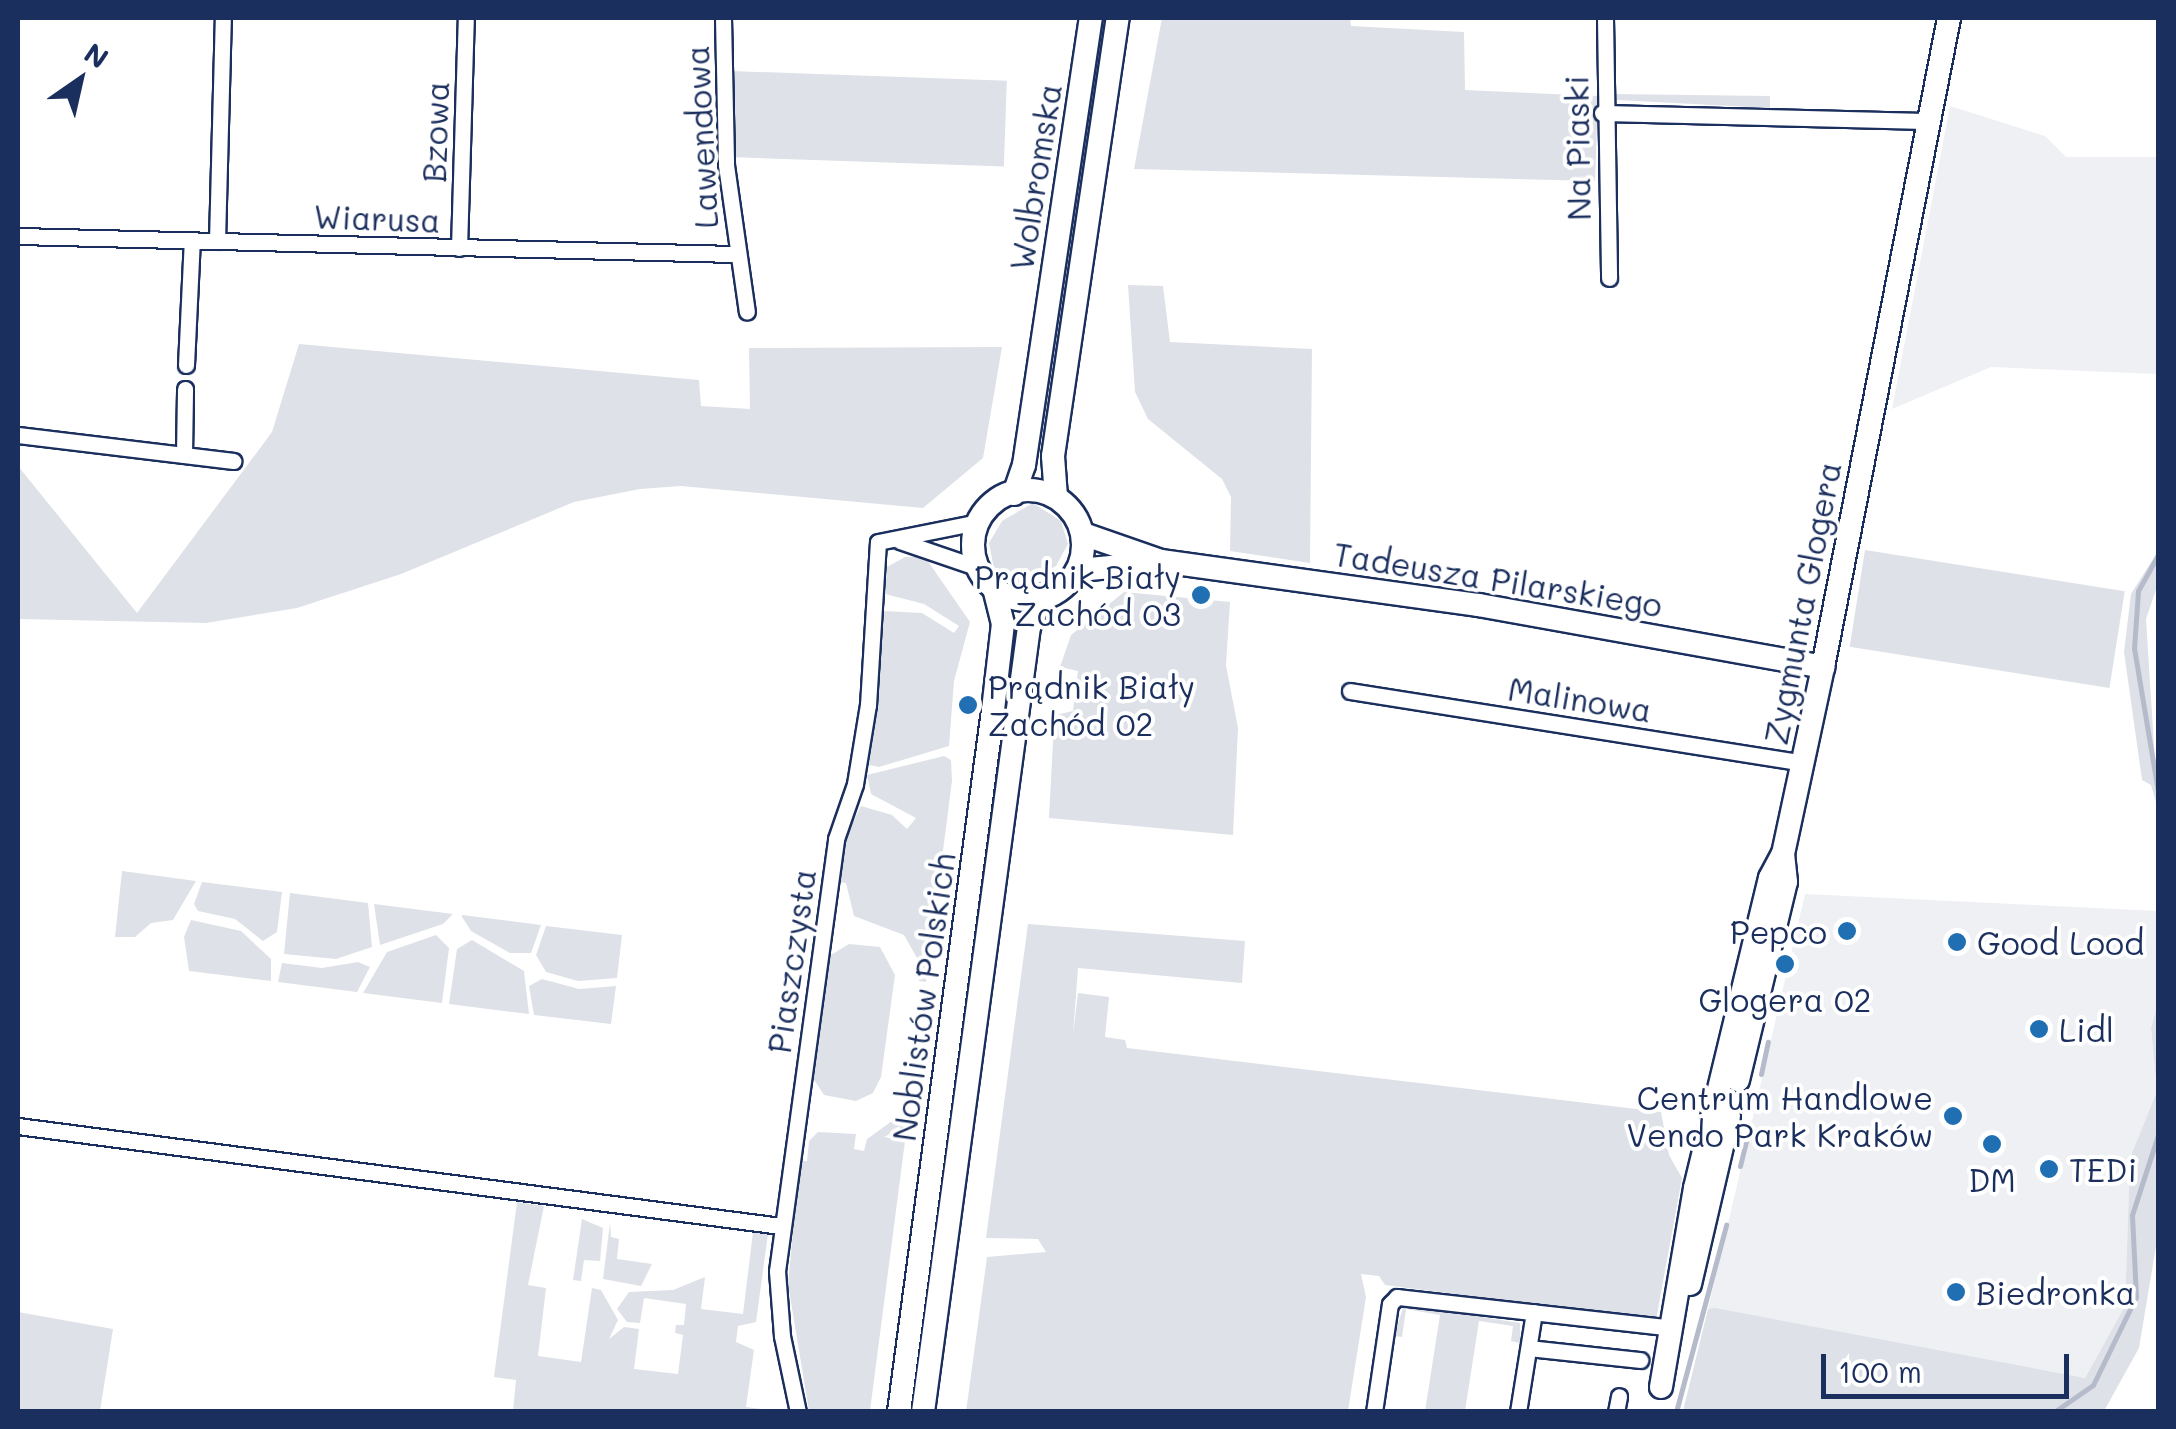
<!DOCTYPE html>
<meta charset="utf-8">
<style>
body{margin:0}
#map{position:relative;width:2176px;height:1429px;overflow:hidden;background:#fff;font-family:Mali,sans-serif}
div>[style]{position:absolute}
.built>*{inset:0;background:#eff0f4}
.green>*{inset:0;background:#dee1e7;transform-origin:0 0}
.stream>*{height:5px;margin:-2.5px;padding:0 2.5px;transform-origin:2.5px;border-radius:2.5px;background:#b5bbca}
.roads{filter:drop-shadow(2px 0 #1b2f5e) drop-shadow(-2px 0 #1b2f5e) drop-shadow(0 2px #1b2f5e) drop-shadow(0 -2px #1b2f5e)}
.street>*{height:15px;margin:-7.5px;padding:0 7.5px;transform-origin:7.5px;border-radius:7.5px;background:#fff}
.secondary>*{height:22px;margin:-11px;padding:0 11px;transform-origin:11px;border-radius:11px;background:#fff}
.secondary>.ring{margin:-11px;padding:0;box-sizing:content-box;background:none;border:22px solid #fff;border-radius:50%}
.dots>*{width:28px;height:28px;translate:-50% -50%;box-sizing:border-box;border:5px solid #fff;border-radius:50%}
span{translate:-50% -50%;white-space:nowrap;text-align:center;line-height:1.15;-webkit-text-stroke:8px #fff;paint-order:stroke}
.street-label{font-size:32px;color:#1b2f5e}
.poi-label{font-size:32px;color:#1b2f5e}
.right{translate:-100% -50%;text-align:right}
.left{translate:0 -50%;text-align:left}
.frame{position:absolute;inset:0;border:20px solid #1b2f5e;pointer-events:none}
.north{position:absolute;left:30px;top:30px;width:100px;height:100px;-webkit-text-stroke:8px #fff;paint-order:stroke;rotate:34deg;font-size:28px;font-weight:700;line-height:40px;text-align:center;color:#1b2f5e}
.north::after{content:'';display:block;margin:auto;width:35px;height:45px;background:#1b2f5e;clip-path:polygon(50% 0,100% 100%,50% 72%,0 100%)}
.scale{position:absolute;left:1821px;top:1354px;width:248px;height:45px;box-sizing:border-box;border:5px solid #1b2f5e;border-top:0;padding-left:12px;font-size:30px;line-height:35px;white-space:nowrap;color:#1b2f5e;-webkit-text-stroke:8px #fff;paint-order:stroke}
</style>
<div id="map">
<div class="built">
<div style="clip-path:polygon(1950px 106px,2045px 136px,2066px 157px,2158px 157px,2158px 374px,1991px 367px,1892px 409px)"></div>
<div style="clip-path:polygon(1805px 894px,2158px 911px,2158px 1003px,2151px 1028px,2157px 1091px,2130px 1158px,2125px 1306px,2085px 1378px,1708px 1309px)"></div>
</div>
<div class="green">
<div style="clip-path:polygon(1103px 18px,1108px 18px,1046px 438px,1040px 437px)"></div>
<div style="clip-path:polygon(1162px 18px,1350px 18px,1351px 26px,1464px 32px,1465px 90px,1598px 96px,1595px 181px,1134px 169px)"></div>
<div style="left:731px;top:71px;width:276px;height:86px;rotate:2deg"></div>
<div style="clip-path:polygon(1611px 94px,1770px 96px,1770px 108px,1617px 100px)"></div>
<div style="clip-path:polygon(1128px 285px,1163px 286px,1170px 342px,1312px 349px,1310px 563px,1230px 551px,1231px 497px,1222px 479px,1148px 419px,1135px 392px)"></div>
<div style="clip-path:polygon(299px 344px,699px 380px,701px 406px,750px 409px,749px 348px,1002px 347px,983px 458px,923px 508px,681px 486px,640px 489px,574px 502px,401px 574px,297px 608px,206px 623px,18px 619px,18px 466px,137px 613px,272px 432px)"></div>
<div style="clip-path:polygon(1033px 503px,1061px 521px,1068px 544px,1056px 566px,1020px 587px,994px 569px,989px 543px,1002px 521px)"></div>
<div style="left:1865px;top:550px;width:263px;height:98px;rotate:9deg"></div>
<div style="clip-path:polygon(2158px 551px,2158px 584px,2146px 619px,2158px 809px,2151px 785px,2142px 780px,2124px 652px,2131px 594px)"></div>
<div style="clip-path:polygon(905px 557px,925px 557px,970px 622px,954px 681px,949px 746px,879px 767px,869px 765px,884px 611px,922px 613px,954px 633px,959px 626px,924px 604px,885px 594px,887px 567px)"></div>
<div style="clip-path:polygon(1124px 592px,1230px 602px,1226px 665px,1238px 728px,1233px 835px,1049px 818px,1054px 723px,1056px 715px,1073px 711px,1078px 671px,1060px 667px,1071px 635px)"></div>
<div style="clip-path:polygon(1011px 635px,1018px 635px,915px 1411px,910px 1412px)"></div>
<div style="clip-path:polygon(944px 756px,951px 760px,952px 781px,926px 982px,919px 981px,917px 958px,904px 935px,854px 916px,846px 883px,839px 882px,848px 832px,861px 806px,892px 815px,907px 829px,916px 818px,871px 794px,867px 775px)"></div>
<div style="clip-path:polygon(122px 871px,196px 881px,173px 920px,151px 923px,135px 937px,115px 937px)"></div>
<div style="clip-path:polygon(202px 882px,282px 892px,277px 932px,263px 941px,235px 919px,198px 911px,194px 904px)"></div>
<div style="clip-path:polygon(290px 893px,368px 903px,372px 947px,336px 959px,284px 954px)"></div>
<div style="clip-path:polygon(374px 904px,453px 914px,443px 924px,380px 945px)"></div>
<div style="clip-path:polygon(462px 917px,462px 915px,541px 925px,531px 953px,510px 953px,471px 931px)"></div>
<div style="clip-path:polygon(191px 920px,241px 931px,271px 959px,271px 981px,189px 971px,184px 937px)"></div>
<div style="clip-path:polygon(1028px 924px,1245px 941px,1242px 983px,1078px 968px,1073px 1035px,1078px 993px,1109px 997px,1105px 1037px,1125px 1040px,1127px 1048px,1661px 1112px,1669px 1155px,1682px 1178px,1656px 1320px,1385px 1285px,1379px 1276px,1361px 1274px,1366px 1297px,1348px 1411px,966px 1412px,987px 1257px,1046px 1252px,1038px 1239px,986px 1238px)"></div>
<div style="clip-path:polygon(546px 926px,622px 935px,617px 978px,578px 981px,546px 972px,536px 955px)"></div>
<div style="clip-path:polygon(436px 935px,449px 948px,442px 1003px,363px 993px,387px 952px)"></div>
<div style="clip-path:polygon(472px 940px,524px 971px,529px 1014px,449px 1004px,457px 949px)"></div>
<div style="clip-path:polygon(849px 944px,880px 947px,895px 975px,881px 1077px,873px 1093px,856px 1101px,824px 1095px,811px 1075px,829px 956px)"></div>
<div style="clip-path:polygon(358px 962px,370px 967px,357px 992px,278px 982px,282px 963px,322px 968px)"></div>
<div style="clip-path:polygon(542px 979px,579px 989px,616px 986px,611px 1024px,534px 1015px,529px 986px)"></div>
<div style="clip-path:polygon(2158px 1003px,2158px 1234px,2139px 1348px,2104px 1411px,1683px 1411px,1708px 1309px,1715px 1308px,2085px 1378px,2125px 1306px,2130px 1158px,2157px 1091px,2151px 1028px)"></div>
<div style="clip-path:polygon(899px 1116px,908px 1118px,870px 1411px,809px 1411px,788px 1284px,800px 1161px,807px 1161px,809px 1141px,818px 1132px,856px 1134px,854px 1149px,864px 1151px,867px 1139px)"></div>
<div style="clip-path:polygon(517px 1202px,544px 1206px,528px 1285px,546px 1288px,538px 1356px,581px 1362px,592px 1288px,601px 1290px,618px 1320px,609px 1339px,624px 1327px,639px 1329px,634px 1369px,678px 1374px,683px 1335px,675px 1333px,676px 1325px,684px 1325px,686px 1304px,644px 1298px,640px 1323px,627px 1322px,617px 1309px,629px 1292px,673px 1290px,705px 1277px,701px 1309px,743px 1314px,753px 1232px,768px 1234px,756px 1322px,738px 1326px,736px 1342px,754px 1350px,746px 1407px,779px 1411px,513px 1411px,516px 1380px,494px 1377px)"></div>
<div style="clip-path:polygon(582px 1219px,603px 1228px,600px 1261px,584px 1260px,581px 1281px,573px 1280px)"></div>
<div style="clip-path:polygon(610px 1223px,611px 1237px,619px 1239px,617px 1259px,652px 1264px,641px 1286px,603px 1279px)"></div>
<div style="clip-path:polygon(1404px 1305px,1520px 1323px,1520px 1343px,1511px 1341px,1513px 1326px,1479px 1321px,1465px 1411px,1425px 1411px,1440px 1315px,1406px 1309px,1402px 1337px,1394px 1336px)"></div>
<div style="clip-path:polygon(18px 1312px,113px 1329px,100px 1411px,18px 1411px)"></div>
</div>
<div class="stream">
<div style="left:2158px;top:555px;width:41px;rotate:119.1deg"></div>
<div style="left:2138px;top:591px;width:57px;rotate:94deg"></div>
<div style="left:2134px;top:648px;width:145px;rotate:80.5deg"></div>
<div style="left:2158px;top:1042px;width:5px;rotate:90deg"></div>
<div style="left:1761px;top:1074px;width:33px;rotate:-78deg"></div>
<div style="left:1740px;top:1166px;width:42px;rotate:-76.3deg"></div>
<div style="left:1676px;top:1412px;width:194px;rotate:-75deg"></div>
<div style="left:2054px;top:1412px;width:47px;rotate:-34.7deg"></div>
<div style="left:2093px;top:1385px;width:98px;rotate:-64deg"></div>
<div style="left:2136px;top:1297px;width:82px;rotate:-92.8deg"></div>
<div style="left:2132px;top:1215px;width:84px;rotate:-72deg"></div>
</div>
<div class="roads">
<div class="street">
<div style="left:723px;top:18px;width:147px;rotate:88.8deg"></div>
<div style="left:726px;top:165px;width:148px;rotate:81.9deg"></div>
<div style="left:1605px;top:18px;width:260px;rotate:89.1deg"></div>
<div style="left:1602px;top:113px;width:326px;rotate:1.4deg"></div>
<div style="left:18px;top:236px;width:717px;rotate:1.44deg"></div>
<div style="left:217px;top:241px;width:223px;rotate:-88.5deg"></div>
<div style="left:459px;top:248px;width:230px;rotate:-88.3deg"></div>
<div style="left:186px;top:365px;width:125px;rotate:-87.3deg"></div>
<div style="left:18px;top:435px;width:217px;rotate:6.9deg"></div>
<div style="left:184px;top:455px;width:66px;rotate:-89.1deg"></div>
<div style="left:900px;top:541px;width:77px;rotate:18.9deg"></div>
<div style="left:1350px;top:691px;width:459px;rotate:9deg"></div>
<div style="left:18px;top:1126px;width:770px;rotate:7.47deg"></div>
<div style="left:1529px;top:1348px;width:112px;rotate:6.2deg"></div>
<div style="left:798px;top:1412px;width:78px;rotate:-101.9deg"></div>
<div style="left:782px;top:1336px;width:65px;rotate:-94.4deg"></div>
<div style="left:777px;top:1271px;width:436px;rotate:-82.2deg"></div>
<div style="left:836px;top:839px;width:58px;rotate:-70.9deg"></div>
<div style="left:855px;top:784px;width:80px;rotate:-80.7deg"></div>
<div style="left:868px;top:705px;width:163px;rotate:-86.5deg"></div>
<div style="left:878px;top:542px;width:102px;rotate:-11.3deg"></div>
<div style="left:1374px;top:1412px;width:109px;rotate:-81.6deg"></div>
<div style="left:1390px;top:1304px;width:10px;rotate:-45deg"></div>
<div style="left:1397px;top:1297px;width:271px;rotate:6.4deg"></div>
<div style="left:1518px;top:1412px;width:101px;rotate:-80.9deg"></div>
<div style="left:1616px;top:1412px;width:16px;rotate:-79deg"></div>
</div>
<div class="secondary">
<div class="ring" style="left:973px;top:490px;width:88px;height:88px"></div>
<div style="left:1014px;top:494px;width:31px;rotate:-71deg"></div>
<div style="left:1024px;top:465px;width:452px;rotate:-81.5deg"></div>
<div style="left:1056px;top:497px;width:41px;rotate:-94.2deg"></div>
<div style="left:1053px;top:456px;width:443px;rotate:-81.6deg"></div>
<div style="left:1086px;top:535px;width:79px;rotate:19.1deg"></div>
<div style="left:1161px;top:561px;width:321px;rotate:7.9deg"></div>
<div style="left:1479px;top:605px;width:350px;rotate:10.2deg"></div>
<div style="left:1079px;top:570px;width:74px;rotate:-5.4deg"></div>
<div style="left:1738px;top:1080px;width:204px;rotate:-76.4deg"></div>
<div style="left:1786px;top:882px;width:28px;rotate:-96deg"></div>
<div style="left:1690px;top:1284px;width:172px;rotate:-76.9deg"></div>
<div style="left:1661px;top:1387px;width:202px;rotate:-80.3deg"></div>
<div style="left:1695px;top:1188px;width:319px;rotate:-76.4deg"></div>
<div style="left:1770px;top:878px;width:27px;rotate:-62deg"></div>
<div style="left:1783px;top:854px;width:191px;rotate:-77.9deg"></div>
<div style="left:1823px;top:667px;width:661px;rotate:-79.01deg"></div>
<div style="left:899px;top:1412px;width:708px;rotate:-82.37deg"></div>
<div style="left:993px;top:710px;width:87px;rotate:-83.4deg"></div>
<div style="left:1003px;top:624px;width:34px;rotate:-104deg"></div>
<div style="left:923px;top:1412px;width:792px;rotate:-82.31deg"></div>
<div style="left:1029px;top:627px;width:34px;rotate:-67deg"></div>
</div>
</div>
<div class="dots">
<div style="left:1201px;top:595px;background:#1f6fb2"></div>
<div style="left:968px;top:705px;background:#1f6fb2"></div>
<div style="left:1847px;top:931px;background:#1f6fb2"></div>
<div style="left:1957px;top:942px;background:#1f6fb2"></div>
<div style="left:1785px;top:964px;background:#1f6fb2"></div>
<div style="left:2039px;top:1029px;background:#1f6fb2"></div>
<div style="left:1953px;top:1116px;background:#1f6fb2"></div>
<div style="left:1992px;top:1144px;background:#1f6fb2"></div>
<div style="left:2049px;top:1169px;background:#1f6fb2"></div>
<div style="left:1956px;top:1292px;background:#1f6fb2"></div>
</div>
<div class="street-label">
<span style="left:435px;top:132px;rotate:-88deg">Bzowa</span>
<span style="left:701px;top:137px;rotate:-93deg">Lawendowa</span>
<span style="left:1577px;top:148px;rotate:-91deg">Na Piaski</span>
<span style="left:1035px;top:177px;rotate:-81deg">Wolbromska</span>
<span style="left:377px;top:218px;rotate:2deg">Wiarusa</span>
<span style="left:1498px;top:579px;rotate:9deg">Tadeusza Pilarskiego</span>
<span style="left:1802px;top:603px;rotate:-79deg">Zygmunta Glogera</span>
<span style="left:1580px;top:699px;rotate:9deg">Malinowa</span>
<span style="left:791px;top:961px;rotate:-82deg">Piaszczysta</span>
<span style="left:923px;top:997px;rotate:-82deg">Noblistów Polskich</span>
</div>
<div class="poi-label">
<span class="right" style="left:1181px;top:595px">Prądnik Biały<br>Zachód 03</span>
<span class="left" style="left:988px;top:705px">Prądnik Biały<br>Zachód 02</span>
<span class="right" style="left:1827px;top:931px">Pepco</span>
<span class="left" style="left:1977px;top:942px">Good Lood</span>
<span style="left:1785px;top:999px">Glogera 02</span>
<span class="left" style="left:2059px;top:1029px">Lidl</span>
<span class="right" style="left:1933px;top:1116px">Centrum Handlowe<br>Vendo Park Kraków</span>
<span class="left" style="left:2069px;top:1169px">TEDi</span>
<span style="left:1992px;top:1179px">DM</span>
<span class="left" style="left:1976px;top:1292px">Biedronka</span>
</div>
<div class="frame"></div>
<div class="north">N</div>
<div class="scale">100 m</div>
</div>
